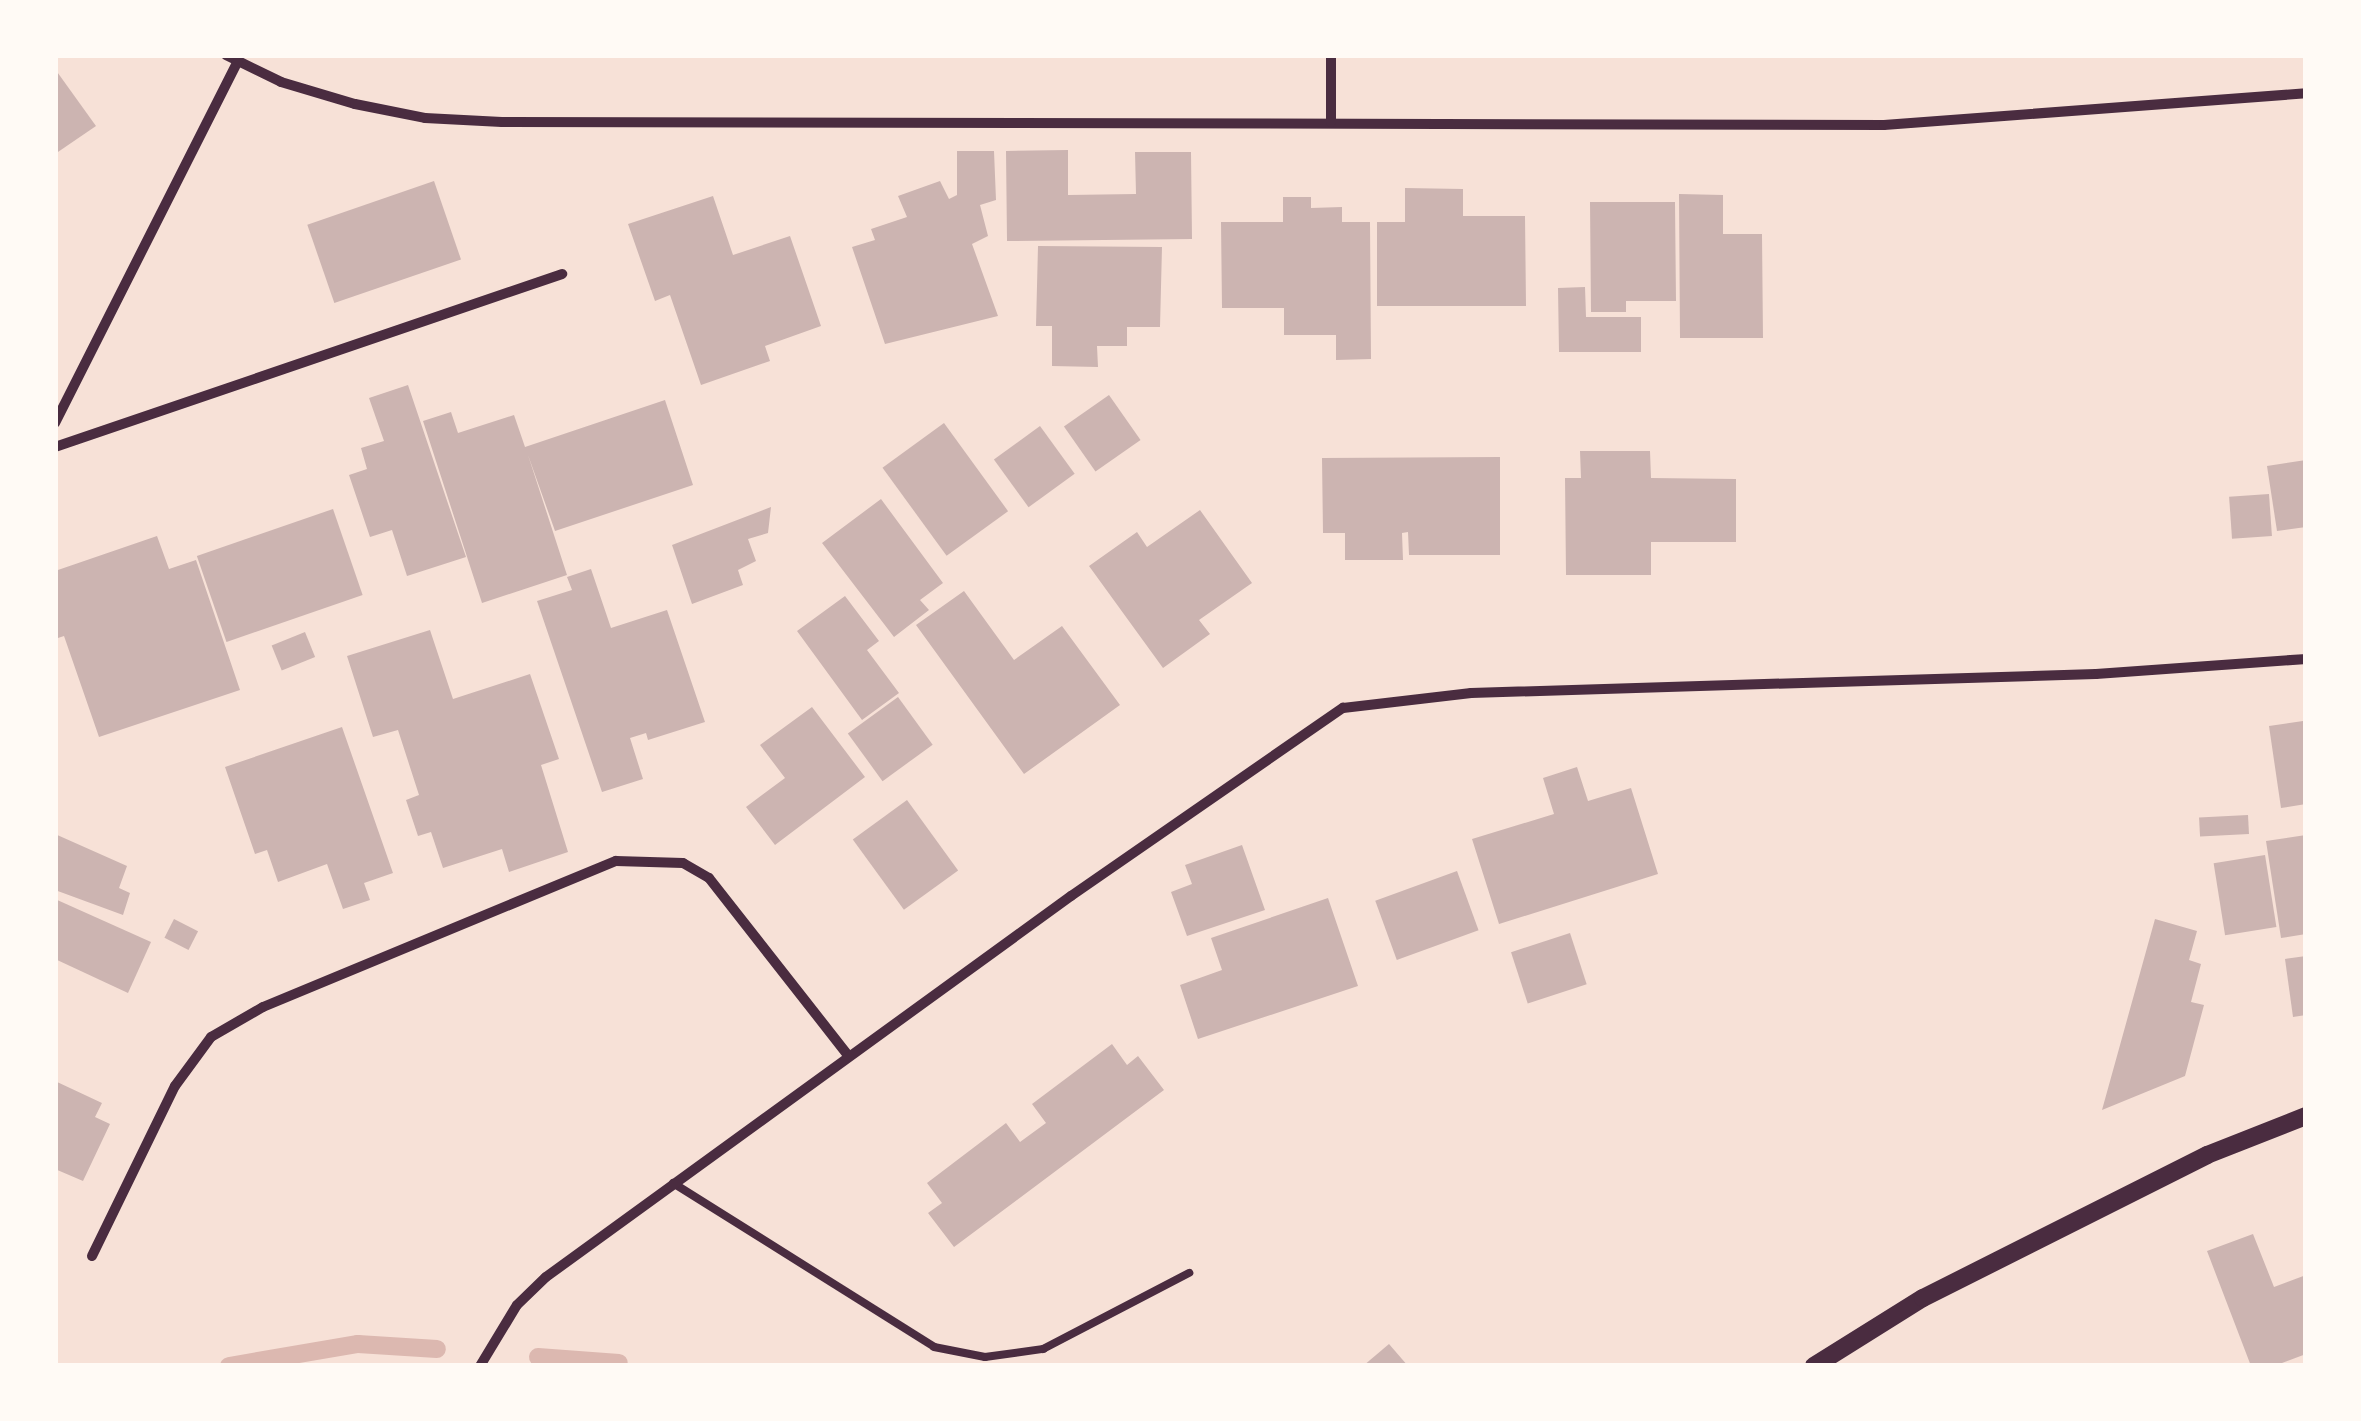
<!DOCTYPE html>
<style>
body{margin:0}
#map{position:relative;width:2361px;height:1421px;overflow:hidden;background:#f7e1d7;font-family:"IBM Plex Serif",serif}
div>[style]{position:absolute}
.stream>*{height:18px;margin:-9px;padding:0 9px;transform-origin:9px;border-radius:9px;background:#dcb8b0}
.building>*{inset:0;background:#ccb4b1;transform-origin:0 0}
.service>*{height:8px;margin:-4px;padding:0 4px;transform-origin:4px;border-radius:4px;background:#4a2c40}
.minor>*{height:10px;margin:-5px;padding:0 5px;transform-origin:5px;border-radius:5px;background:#4a2c40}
.tertiary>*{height:18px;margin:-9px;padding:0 9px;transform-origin:9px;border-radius:9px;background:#4a2c40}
span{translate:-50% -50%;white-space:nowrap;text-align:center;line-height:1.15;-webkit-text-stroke:9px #fffaf5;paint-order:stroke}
.frame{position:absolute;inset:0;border:58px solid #fffaf5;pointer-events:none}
</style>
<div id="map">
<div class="stream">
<div style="left:538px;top:1357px;width:81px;rotate:4.2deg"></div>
<div style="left:229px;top:1366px;width:131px;rotate:-9.7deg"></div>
<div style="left:358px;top:1344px;width:79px;rotate:3.6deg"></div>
</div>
<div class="building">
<div style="clip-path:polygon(55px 69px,96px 126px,55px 154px)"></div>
<div style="clip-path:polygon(1068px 150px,1068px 195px,1136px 194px,1135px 152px,1191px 152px,1192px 239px,1007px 241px,1006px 151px)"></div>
<div style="clip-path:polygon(957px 151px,994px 151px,996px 200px,980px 205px,988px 236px,972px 244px,998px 316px,885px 344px,852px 247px,875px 240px,871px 229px,907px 217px,898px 196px,940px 181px,949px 199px,957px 195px)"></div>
<div style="left:434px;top:181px;width:83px;height:134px;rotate:71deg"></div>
<div style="clip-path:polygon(1405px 188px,1463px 189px,1463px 216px,1525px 216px,1526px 306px,1377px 306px,1377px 222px,1405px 222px)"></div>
<div style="clip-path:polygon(1679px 194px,1723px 195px,1723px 234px,1762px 234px,1763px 338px,1680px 338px)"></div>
<div style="clip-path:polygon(713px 196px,733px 255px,790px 236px,821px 326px,765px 346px,770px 361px,701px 385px,670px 295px,655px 301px,628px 224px)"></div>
<div style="clip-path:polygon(1283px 197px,1311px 197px,1311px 208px,1342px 207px,1342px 222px,1370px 222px,1371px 359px,1336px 360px,1336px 335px,1284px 335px,1284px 308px,1222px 308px,1221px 222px,1283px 222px)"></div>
<div style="clip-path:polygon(1590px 202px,1675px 202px,1676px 301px,1626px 301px,1626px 312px,1591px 312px)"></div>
<div style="clip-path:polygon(1038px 246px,1162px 247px,1160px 327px,1127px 327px,1127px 346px,1097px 346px,1098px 367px,1052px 366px,1052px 326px,1036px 326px)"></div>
<div style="clip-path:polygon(1585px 287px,1586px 317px,1641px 317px,1641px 352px,1559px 352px,1558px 288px)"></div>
<div style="clip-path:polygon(408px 385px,466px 557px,407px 576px,392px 530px,370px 537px,349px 475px,367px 469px,361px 448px,384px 441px,369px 398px)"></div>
<div style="left:1109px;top:395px;width:55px;height:55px;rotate:55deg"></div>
<div style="clip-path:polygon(665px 400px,693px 485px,555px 531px,528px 455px,567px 575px,482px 603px,423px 421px,451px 412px,458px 433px,514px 415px,525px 447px)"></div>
<div style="left:944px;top:423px;width:109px;height:76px;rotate:54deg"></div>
<div style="left:1040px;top:426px;width:59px;height:57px;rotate:54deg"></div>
<div style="clip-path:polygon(1580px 451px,1650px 451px,1651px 478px,1736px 479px,1736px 542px,1651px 542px,1651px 575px,1566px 575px,1565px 478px,1581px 478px)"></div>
<div style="clip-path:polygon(1500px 457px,1500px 555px,1409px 555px,1408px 532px,1402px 533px,1403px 560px,1345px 560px,1345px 533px,1323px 533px,1322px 458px)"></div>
<div style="clip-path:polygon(2306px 460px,2306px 527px,2277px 531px,2267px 466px)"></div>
<div style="left:2269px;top:494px;width:42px;height:40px;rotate:86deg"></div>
<div style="clip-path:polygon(881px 499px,943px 583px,920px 600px,929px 610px,894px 637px,822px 543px)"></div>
<div style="clip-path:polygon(771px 507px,768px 533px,748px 539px,756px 561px,738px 570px,743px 585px,692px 604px,672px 545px)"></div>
<div style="left:333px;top:509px;width:91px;height:144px;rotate:71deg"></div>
<div style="clip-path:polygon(1200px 510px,1252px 583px,1199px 620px,1210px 634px,1163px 668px,1089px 566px,1137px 532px,1147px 547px)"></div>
<div style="clip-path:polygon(157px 536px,169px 569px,196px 560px,240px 690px,99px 737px,64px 636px,55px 639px,55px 571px)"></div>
<div style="clip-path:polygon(591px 569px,611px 628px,667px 610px,705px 722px,648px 740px,646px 733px,630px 738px,643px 779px,602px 792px,537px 601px,572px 590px,567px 577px)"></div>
<div style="clip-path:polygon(964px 591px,1014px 660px,1062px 626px,1120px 705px,1024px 774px,916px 625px)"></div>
<div style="clip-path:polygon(845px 596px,879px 641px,867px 650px,899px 693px,862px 720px,797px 631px)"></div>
<div style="clip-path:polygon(430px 630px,453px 699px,530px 674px,559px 759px,541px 765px,568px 852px,509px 872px,502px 849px,443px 868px,431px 832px,418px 836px,406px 800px,419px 795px,398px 730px,373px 737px,347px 656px)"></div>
<div style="left:305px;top:632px;width:27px;height:36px;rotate:68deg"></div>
<div style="left:898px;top:697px;width:59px;height:62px;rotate:54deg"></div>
<div style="clip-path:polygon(812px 707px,865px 777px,775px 845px,746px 807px,785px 778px,760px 745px)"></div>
<div style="clip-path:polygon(2303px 721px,2306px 804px,2281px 808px,2269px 726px)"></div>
<div style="clip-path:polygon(342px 727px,393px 873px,364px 883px,370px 900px,343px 909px,327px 864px,278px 882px,267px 850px,255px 854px,225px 767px)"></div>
<div style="clip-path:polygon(1577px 767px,1588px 801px,1631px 788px,1658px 874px,1499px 924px,1472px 839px,1554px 814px,1543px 778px)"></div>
<div style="left:907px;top:800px;width:87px;height:67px;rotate:54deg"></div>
<div style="left:2248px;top:815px;width:19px;height:49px;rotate:87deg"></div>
<div style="clip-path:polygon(55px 834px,127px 866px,119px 888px,130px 893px,123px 915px,55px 890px)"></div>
<div style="clip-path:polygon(2306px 835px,2306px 934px,2281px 938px,2266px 841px)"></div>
<div style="clip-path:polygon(1242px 845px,1265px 910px,1187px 936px,1171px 892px,1192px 884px,1185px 865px)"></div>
<div style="left:2265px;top:855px;width:73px;height:52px;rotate:81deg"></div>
<div style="left:1457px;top:871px;width:63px;height:87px;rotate:70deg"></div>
<div style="clip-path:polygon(1328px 898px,1358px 986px,1198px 1039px,1180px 985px,1222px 970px,1211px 938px)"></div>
<div style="clip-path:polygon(55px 899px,151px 942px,128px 993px,55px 959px)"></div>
<div style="left:174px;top:919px;width:27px;height:21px;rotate:27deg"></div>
<div style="clip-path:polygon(2155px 919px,2197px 931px,2189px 960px,2201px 964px,2191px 1002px,2204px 1005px,2185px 1076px,2102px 1110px)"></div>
<div style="left:1570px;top:933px;width:54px;height:62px;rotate:72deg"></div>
<div style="clip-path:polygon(2306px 956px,2306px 1015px,2293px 1017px,2285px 959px)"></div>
<div style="clip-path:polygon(1112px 1044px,1127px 1065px,1138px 1056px,1164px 1090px,954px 1247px,928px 1213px,942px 1203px,927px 1183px,1006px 1123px,1020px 1142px,1046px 1123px,1032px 1104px)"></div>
<div style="clip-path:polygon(55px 1081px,102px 1103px,95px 1117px,110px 1124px,83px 1181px,55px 1169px)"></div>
<div style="clip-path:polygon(2253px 1234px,2274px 1287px,2306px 1275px,2306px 1354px,2274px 1366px,2251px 1366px,2207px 1251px)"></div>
<div style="clip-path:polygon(1389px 1344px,1408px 1366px,1363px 1366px)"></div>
</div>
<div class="service">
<div style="left:673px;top:1183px;width:308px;rotate:32.1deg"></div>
<div style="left:934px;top:1347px;width:52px;rotate:11.1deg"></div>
<div style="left:985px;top:1357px;width:59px;rotate:-7.9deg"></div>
<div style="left:1043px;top:1349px;width:165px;rotate:-27.5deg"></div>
</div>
<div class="minor">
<div style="left:226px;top:55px;width:61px;rotate:26.1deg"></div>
<div style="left:281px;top:82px;width:77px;rotate:16.6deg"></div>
<div style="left:355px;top:104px;width:71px;rotate:11.3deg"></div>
<div style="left:425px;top:118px;width:77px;rotate:3deg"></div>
<div style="left:502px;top:122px;width:1382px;rotate:0.12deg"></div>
<div style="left:1884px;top:125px;width:423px;rotate:-4.3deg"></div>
<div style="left:1331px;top:55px;width:67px;rotate:90deg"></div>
<div style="left:55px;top:423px;width:404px;rotate:-63.2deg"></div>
<div style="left:55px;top:447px;width:536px;rotate:-18.84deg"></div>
<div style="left:92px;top:1256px;width:189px;rotate:-64deg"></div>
<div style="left:175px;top:1086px;width:61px;rotate:-53.7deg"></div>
<div style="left:211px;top:1037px;width:60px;rotate:-30deg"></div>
<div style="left:263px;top:1007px;width:382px;rotate:-22.5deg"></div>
<div style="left:616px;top:861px;width:67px;rotate:1.7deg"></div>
<div style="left:683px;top:863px;width:30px;rotate:30deg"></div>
<div style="left:709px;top:878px;width:225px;rotate:51.9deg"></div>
<div style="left:480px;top:1366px;width:71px;rotate:-58.8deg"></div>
<div style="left:517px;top:1305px;width:40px;rotate:-44deg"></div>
<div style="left:546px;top:1277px;width:649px;rotate:-35.97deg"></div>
<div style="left:1071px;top:896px;width:331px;rotate:-34.7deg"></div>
<div style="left:1343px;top:708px;width:129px;rotate:-6.7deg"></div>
<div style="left:1471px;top:693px;width:625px;rotate:-1.74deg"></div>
<div style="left:2096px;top:674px;width:211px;rotate:-4.1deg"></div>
</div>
<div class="tertiary">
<div style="left:1814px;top:1366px;width:128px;rotate:-32deg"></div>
<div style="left:1923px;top:1298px;width:318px;rotate:-26.7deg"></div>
<div style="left:2207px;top:1155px;width:106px;rotate:-21.5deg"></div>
</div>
<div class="frame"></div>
</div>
